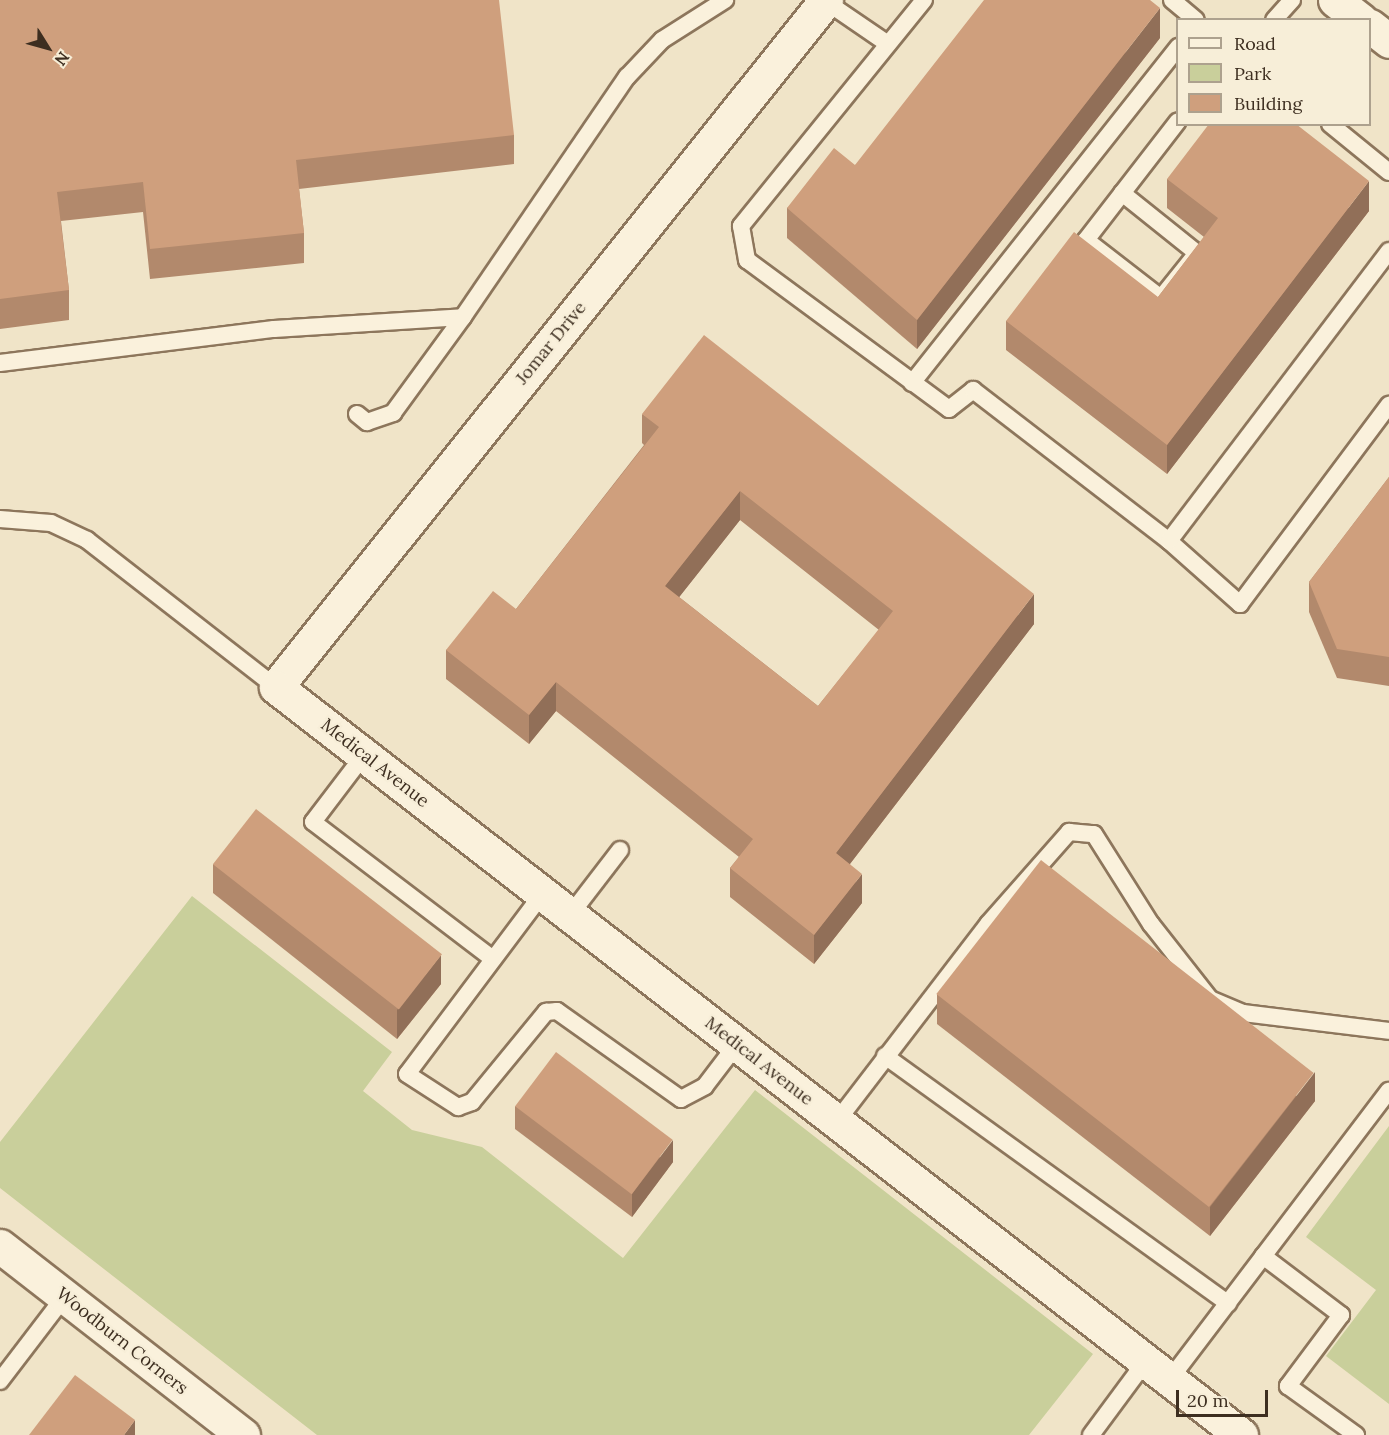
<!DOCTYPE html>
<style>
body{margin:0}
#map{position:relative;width:1389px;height:1435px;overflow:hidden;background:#f0e4c8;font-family:Lora,serif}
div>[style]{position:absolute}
.green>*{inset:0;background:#c9cf9b}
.roads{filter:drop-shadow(2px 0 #8d765c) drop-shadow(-2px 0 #8d765c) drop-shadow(0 2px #8d765c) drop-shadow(0 -2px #8d765c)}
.service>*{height:16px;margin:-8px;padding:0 8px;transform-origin:8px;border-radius:8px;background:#faf1dc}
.minor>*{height:33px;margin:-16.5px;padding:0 16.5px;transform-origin:16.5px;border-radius:16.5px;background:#faf1dc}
.secondary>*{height:33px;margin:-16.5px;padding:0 16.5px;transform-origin:16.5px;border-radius:16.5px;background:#faf1dc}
.wall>*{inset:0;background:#b2896c}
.shaded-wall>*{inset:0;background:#916f58}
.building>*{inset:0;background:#cf9f7d;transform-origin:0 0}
span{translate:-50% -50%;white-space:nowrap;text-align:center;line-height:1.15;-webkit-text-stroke:4.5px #f7eed8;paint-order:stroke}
.street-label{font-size:18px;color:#3d2e20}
.legend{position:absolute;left:1176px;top:18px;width:195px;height:108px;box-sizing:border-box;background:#f7eed8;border:2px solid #ada18e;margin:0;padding:8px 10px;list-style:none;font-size:18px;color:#3d2e20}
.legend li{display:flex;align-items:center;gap:12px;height:30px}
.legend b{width:30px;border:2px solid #ada18e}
.north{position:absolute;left:18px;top:18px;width:60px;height:60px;-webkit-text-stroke:4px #f7eed8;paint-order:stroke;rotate:127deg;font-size:16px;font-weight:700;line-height:24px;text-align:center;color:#3d2e20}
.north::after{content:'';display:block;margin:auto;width:21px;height:27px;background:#3d2e20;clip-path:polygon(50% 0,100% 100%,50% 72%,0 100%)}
.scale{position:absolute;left:1176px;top:1390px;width:92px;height:27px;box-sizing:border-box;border:3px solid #3d2e20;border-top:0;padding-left:8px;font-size:18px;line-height:21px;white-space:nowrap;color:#3d2e20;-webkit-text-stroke:4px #f7eed8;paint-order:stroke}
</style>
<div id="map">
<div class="green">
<div style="clip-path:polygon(192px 896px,392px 1052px,363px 1091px,412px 1130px,482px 1147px,623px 1258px,755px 1090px,1093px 1354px,1029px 1435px,317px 1435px,0 1188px,0 1142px)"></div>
<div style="clip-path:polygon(1389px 1126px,1389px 1404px,1326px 1356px,1376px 1290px,1306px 1237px)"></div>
</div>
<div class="roads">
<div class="service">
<div style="left:924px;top:0;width:291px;rotate:129deg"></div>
<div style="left:741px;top:226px;width:35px;rotate:80deg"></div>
<div style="left:747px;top:260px;width:251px;rotate:36.4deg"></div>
<div style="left:949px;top:409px;width:31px;rotate:-38deg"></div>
<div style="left:973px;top:390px;width:247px;rotate:37.6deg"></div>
<div style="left:1169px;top:541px;width:95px;rotate:41.6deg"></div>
<div style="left:1240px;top:604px;width:249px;rotate:-53.2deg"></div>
<div style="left:1172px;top:0;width:31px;rotate:40deg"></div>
<div style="left:825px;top:1px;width:76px;rotate:34.3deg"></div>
<div style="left:1274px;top:20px;width:27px;rotate:-48deg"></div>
<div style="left:1330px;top:124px;width:76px;rotate:39.1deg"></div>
<div style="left:1122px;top:193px;width:96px;rotate:38.7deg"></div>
<div style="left:1197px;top:253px;width:58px;rotate:128.7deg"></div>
<div style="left:1161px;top:298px;width:95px;rotate:-142.3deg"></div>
<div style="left:1086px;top:240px;width:150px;rotate:-52.3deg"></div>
<div style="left:0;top:363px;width:276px;rotate:-7.1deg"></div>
<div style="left:274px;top:329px;width:189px;rotate:-3.6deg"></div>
<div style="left:463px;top:317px;width:291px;rotate:-55.7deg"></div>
<div style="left:627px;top:77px;width:51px;rotate:-46.6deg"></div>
<div style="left:662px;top:40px;width:75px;rotate:-32.4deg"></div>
<div style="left:912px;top:383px;width:429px;rotate:-51.6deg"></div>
<div style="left:357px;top:414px;width:13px;rotate:39deg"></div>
<div style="left:367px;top:422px;width:28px;rotate:-19deg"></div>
<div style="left:393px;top:413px;width:119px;rotate:-53.9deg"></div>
<div style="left:0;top:519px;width:51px;rotate:4.5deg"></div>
<div style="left:51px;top:523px;width:40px;rotate:25deg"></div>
<div style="left:87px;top:540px;width:239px;rotate:37.9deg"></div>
<div style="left:1169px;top:541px;width:364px;rotate:-52.8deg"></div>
<div style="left:364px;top:755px;width:84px;rotate:127.3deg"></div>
<div style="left:313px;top:822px;width:226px;rotate:37.3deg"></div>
<div style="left:543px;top:893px;width:226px;rotate:126.9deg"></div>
<div style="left:407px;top:1074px;width:61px;rotate:32.9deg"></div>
<div style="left:458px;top:1107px;width:15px;rotate:-20deg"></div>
<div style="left:472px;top:1102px;width:117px;rotate:-50.6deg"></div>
<div style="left:546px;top:1012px;width:11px;rotate:-5deg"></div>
<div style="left:557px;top:1011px;width:152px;rotate:35.4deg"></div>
<div style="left:681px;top:1099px;width:27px;rotate:-28deg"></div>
<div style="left:705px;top:1086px;width:53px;rotate:-52.7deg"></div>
<div style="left:570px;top:915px;width:82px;rotate:-52.4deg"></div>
<div style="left:885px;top:1056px;width:423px;rotate:35.8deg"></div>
<div style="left:837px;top:1121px;width:248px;rotate:-52.5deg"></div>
<div style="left:988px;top:924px;width:123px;rotate:-48.6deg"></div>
<div style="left:1069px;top:832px;width:25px;rotate:5deg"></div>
<div style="left:1094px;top:834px;width:107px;rotate:57.7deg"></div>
<div style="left:1151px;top:924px;width:95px;rotate:51.8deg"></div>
<div style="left:1210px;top:999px;width:36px;rotate:23deg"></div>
<div style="left:1243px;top:1013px;width:147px;rotate:7deg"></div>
<div style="left:1263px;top:1256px;width:98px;rotate:37.1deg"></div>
<div style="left:1341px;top:1315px;width:89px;rotate:126.7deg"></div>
<div style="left:1288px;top:1386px;width:84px;rotate:35.8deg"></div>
<div style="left:1170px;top:1379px;width:362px;rotate:-52.8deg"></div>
<div style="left:0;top:1381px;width:107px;rotate:-52.6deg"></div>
<div style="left:1091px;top:1435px;width:91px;rotate:-53.5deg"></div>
</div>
<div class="minor">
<div style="left:826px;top:0;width:880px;rotate:128.68deg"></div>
<div style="left:276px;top:687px;width:1221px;rotate:37.78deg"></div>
<div style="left:0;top:1246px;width:308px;rotate:37.9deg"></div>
</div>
<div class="secondary">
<div style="left:1335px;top:0;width:33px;rotate:38deg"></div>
<div style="left:1370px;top:26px;width:24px;rotate:38deg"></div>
</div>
</div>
<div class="wall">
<div style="clip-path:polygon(0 0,514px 135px,514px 164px,299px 189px,304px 233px,304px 263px,150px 279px,143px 212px,61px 221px,69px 290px,69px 320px,0 329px)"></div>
<div style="clip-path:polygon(1160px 38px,917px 349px,787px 238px,787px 208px,855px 165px)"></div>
<div style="clip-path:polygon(1167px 179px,1369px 211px,1167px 474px,1006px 350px,1006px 321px,1158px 297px,1204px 237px,1167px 208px)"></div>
<div style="clip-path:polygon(evenodd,642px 414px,1034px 624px,850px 864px,862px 903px,814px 964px,730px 897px,730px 868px,739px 857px,556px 711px,529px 744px,446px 679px,446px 650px,516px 609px,644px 445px,642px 443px,642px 414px,740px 520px,879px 630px,818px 706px,679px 597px,740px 520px)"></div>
<div style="clip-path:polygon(1389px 477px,1389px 686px,1337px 678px,1309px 612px,1309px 582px)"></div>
<div style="clip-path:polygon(213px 864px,441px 984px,397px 1039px,213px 893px)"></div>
<div style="clip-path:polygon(937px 994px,1315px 1101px,1210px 1236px,937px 1024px)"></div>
<div style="clip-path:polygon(515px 1106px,673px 1162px,632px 1217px,515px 1129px)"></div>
</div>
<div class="shaded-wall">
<div style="clip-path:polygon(1160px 8px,1160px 38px,917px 349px,917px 320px)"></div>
<div style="clip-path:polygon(1369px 181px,1369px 211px,1167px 474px,1167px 445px)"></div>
<div style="clip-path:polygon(740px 491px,740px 520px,665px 615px,665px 586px)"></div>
<div style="clip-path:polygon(1034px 594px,1034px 624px,836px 882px,836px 853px)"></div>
<div style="clip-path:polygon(556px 682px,556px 711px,529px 744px,529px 715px)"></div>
<div style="clip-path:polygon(862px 874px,862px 903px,814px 964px,814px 935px)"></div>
<div style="clip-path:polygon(441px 955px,441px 984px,397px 1039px,397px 1010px)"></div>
<div style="clip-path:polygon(1315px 1072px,1315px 1101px,1210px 1236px,1210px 1207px)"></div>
<div style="clip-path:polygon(673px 1140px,673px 1162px,632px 1217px,632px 1194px)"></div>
<div style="clip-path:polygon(135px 1420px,135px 1435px,124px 1435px)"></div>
</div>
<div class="building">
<div style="clip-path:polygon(0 0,499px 0,514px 135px,296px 160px,304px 233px,150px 249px,143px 182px,57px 192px,69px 290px,0 299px)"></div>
<div style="clip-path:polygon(984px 0,1150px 0,1160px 8px,917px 320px,787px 208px,834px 148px,855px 165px)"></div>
<div style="clip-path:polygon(1209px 124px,1296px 124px,1369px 181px,1167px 445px,1006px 321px,1074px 232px,1158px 297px,1218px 218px,1167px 179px)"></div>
<div style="clip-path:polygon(evenodd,704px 335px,1034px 594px,836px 853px,862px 874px,814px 935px,730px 868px,753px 839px,556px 682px,529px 715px,446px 650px,493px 591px,516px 609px,659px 427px,642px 414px,704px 335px,740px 491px,893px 611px,818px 706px,665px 586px,740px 491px)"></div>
<div style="clip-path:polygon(1389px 477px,1389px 657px,1337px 649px,1309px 582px)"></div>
<div style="left:256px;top:809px;width:236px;height:70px;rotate:38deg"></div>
<div style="left:1041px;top:860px;width:346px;height:170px;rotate:38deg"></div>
<div style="left:556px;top:1052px;width:146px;height:68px;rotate:37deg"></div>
<div style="clip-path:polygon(75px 1375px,135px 1420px,124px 1435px,29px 1435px)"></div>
</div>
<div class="street-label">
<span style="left:551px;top:343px;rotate:-51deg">Jomar Drive</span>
<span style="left:375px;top:763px;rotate:38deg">Medical Avenue</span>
<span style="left:759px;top:1061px;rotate:38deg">Medical Avenue</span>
<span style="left:122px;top:1341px;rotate:38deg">Woodburn Corners</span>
</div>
<ul class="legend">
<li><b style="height:8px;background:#faf1dc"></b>Road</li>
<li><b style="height:16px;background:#c9cf9b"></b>Park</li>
<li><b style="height:16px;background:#cf9f7d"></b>Building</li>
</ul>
<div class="north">N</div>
<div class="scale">20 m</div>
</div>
